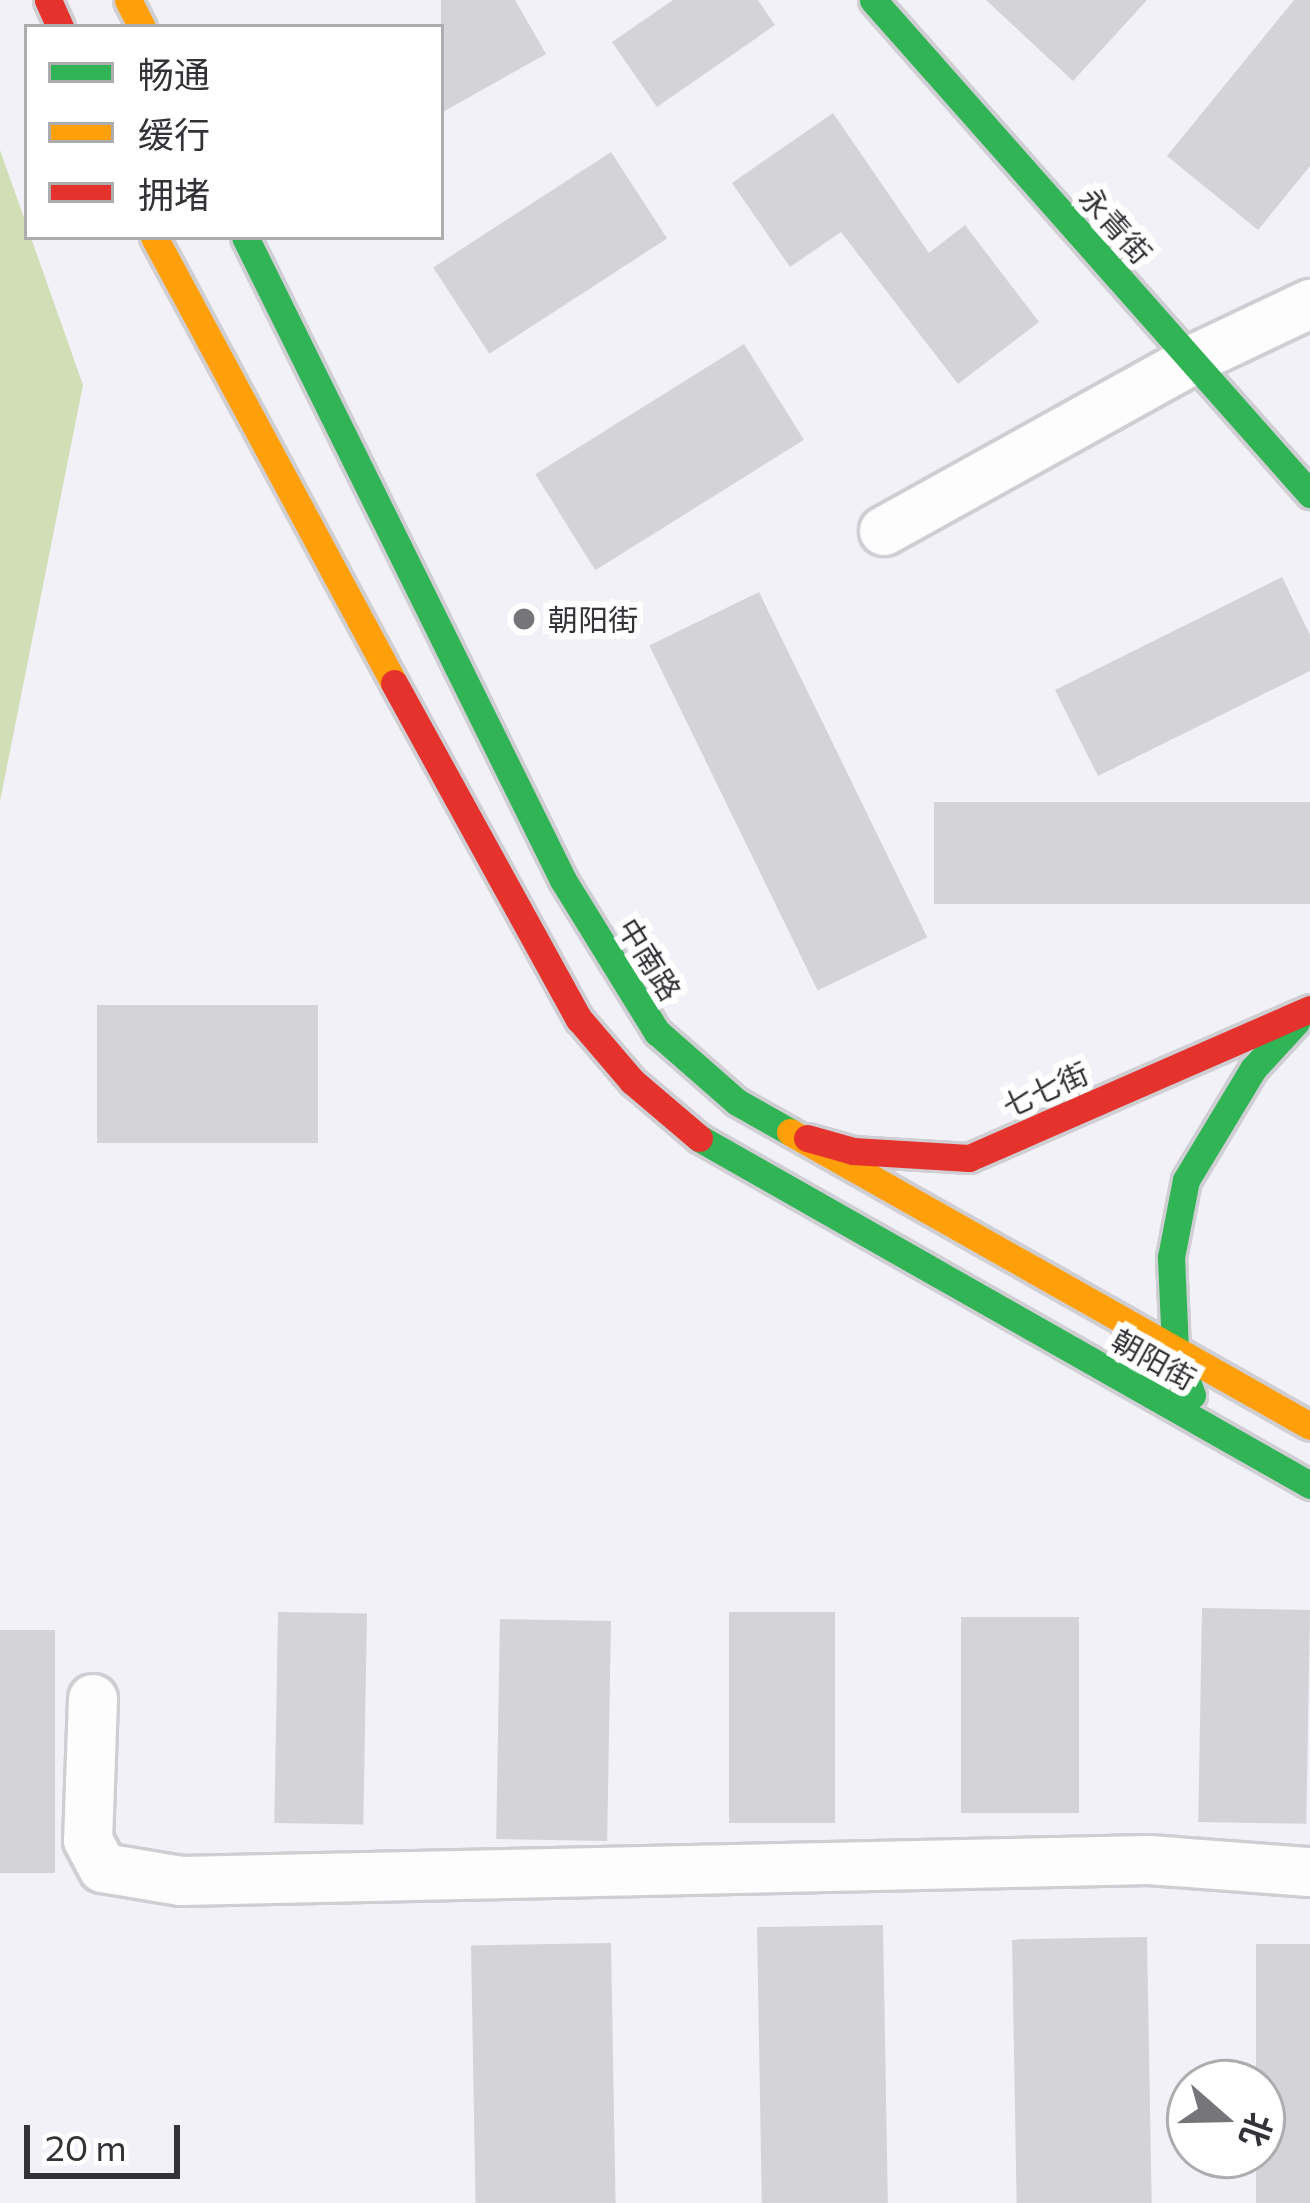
<!DOCTYPE html>
<meta charset="utf-8">
<style>
body{margin:0}
#map{position:relative;width:1310px;height:2203px;overflow:hidden;background:#f1f1f7;font-family:Commissioner,"Noto Sans SC",sans-serif}
div>[style]{position:absolute}
.green>*{inset:0;background:#d2deb6}
.building>*{inset:0;background:#d4d3d8;transform-origin:0 0}
.roads{filter:drop-shadow(3px 0 #cfcfd3) drop-shadow(-3px 0 #cfcfd3) drop-shadow(0 3px #cfcfd3) drop-shadow(0 -3px #cfcfd3)}
.street>*{height:48px;margin:-24px;padding:0 24px;transform-origin:24px;border-radius:24px;background:#fdfdfe}
.fast>*{height:27px;margin:-13.5px;padding:0 13.5px;transform-origin:13.5px;border-radius:13.5px;background:#30b455}
.slow>*{height:27px;margin:-13.5px;padding:0 13.5px;transform-origin:13.5px;border-radius:13.5px;background:#ff9f0a}
.jam>*{height:27px;margin:-13.5px;padding:0 13.5px;transform-origin:13.5px;border-radius:13.5px;background:#e5322d}
.dots>*{width:33px;height:33px;translate:-50% -50%;box-sizing:border-box;border:6px solid #fff;border-radius:50%}
span{translate:-50% -50%;white-space:nowrap;text-align:center;line-height:1.15;-webkit-text-stroke:12px #fff;paint-order:stroke}
.street-label{font-size:30px;color:#333337}
.poi-label{font-size:30px;color:#333337}
.left{translate:0 -50%;text-align:left}
.legend{position:absolute;left:24px;top:24px;width:420px;height:216px;box-sizing:border-box;background:#fff;border:3px solid #adadaf;margin:0;padding:15px 21px;list-style:none;font-size:36px;color:#333337}
.legend li{display:flex;align-items:center;gap:24px;height:60px}
.legend b{width:60px;border:3px solid #adadaf}
.north{position:absolute;left:1166px;top:2059px;width:120px;height:120px;box-sizing:border-box;background:#fff;border:3px solid #adadaf;border-radius:50%;rotate:110deg;font-size:33px;font-weight:700;line-height:48px;text-align:center;color:#333337}
.north::after{content:'';display:block;margin:auto;width:42px;height:54px;background:#76767a;clip-path:polygon(50% 0,100% 100%,50% 72%,0 100%)}
.scale{position:absolute;left:24px;top:2125px;width:156px;height:54px;box-sizing:border-box;border:6px solid #333337;border-top:0;padding-left:15px;font-size:36px;line-height:42px;white-space:nowrap;color:#333337;-webkit-text-stroke:9px #fff;paint-order:stroke}
</style>
<div id="map">
<div class="green">
<div style="clip-path:polygon(0 150px,83px 385px,0 801px)"></div>
</div>
<div class="building">
<div style="clip-path:polygon(441px 0,515px 0,546px 54px,441px 113px)"></div>
<div style="clip-path:polygon(673px 0,758px 0,775px 25px,657px 107px,612px 42px)"></div>
<div style="clip-path:polygon(986px 0,1147px 0,1073px 81px)"></div>
<div style="clip-path:polygon(1294px 0,1310px 0,1310px 166px,1258px 230px,1167px 156px)"></div>
<div style="clip-path:polygon(833px 113px,929px 253px,965px 225px,1039px 322px,958px 384px,841px 232px,790px 267px,732px 183px)"></div>
<div style="left:611px;top:152px;width:103px;height:212px;rotate:57deg"></div>
<div style="left:744px;top:344px;width:113px;height:246px;rotate:58deg"></div>
<div style="clip-path:polygon(1282px 577px,1310px 635px,1310px 671px,1098px 776px,1055px 690px)"></div>
<div style="left:759px;top:592px;width:384px;height:122px;rotate:64deg"></div>
<div style="left:1310px;top:802px;width:102px;height:376px;rotate:90deg"></div>
<div style="left:97px;top:1005px;width:221px;height:138px"></div>
<div style="left:1202px;top:1608px;width:108px;height:214px;rotate:1deg"></div>
<div style="left:278px;top:1612px;width:89px;height:211px;rotate:1deg"></div>
<div style="left:835px;top:1612px;width:211px;height:106px;rotate:90deg"></div>
<div style="left:961px;top:1617px;width:118px;height:196px"></div>
<div style="left:500px;top:1619px;width:111px;height:220px;rotate:1deg"></div>
<div style="left:0;top:1630px;width:55px;height:243px"></div>
<div style="left:883px;top:1925px;width:278px;height:126px;rotate:89deg"></div>
<div style="left:1147px;top:1937px;width:266px;height:135px;rotate:89deg"></div>
<div style="left:611px;top:1943px;width:260px;height:140px;rotate:89deg"></div>
<div style="left:1310px;top:1944px;width:259px;height:54px;rotate:90deg"></div>
</div>
<div class="roads">
<div class="street">
<div style="left:884px;top:531px;width:352px;rotate:-29deg"></div>
<div style="left:1192px;top:360px;width:131px;rotate:-25.4deg"></div>
<div style="left:93px;top:1699px;width:141px;rotate:92deg"></div>
<div style="left:88px;top:1840px;width:32px;rotate:62deg"></div>
<div style="left:103px;top:1868px;width:79px;rotate:9.5deg"></div>
<div style="left:181px;top:1881px;width:968px;rotate:-1.24deg"></div>
<div style="left:1149px;top:1860px;width:161px;rotate:4.3deg"></div>
</div>
<div class="fast">
<div style="left:873px;top:0;width:660px;rotate:48.5deg"></div>
<div style="left:245px;top:237px;width:717px;rotate:63.68deg"></div>
<div style="left:563px;top:880px;width:179px;rotate:58.3deg"></div>
<div style="left:657px;top:1032px;width:106px;rotate:41.2deg"></div>
<div style="left:737px;top:1102px;width:61px;rotate:29.5deg"></div>
<div style="left:699px;top:1138px;width:703px;rotate:29.59deg"></div>
<div style="left:1192px;top:1395px;width:49px;rotate:-110.3deg"></div>
<div style="left:1175px;top:1349px;width:92px;rotate:-92.5deg"></div>
<div style="left:1171px;top:1257px;width:78px;rotate:-79deg"></div>
<div style="left:1186px;top:1180px;width:130px;rotate:-58.9deg"></div>
<div style="left:1253px;top:1069px;width:64px;rotate:-47.5deg"></div>
</div>
<div class="slow">
<div style="left:128px;top:0;width:30px;rotate:63deg"></div>
<div style="left:154px;top:237px;width:506px;rotate:61.71deg"></div>
<div style="left:790px;top:1132px;width:597px;rotate:29.48deg"></div>
</div>
<div class="jam">
<div style="left:48px;top:0;width:30px;rotate:66deg"></div>
<div style="left:394px;top:683px;width:384px;rotate:61.2deg"></div>
<div style="left:579px;top:1019px;width:82px;rotate:49.5deg"></div>
<div style="left:632px;top:1081px;width:88px;rotate:40.4deg"></div>
<div style="left:807px;top:1138px;width:48px;rotate:15.8deg"></div>
<div style="left:853px;top:1151px;width:116px;rotate:3.5deg"></div>
<div style="left:969px;top:1158px;width:372px;rotate:-23.6deg"></div>
</div>
</div>
<div class="dots">
<div style="left:524px;top:619px;background:#76767a"></div>
</div>
<div class="street-label">
<span style="left:1116px;top:225px;rotate:48deg">永青街</span>
<span style="left:650px;top:959px;rotate:58deg">中南路</span>
<span style="left:1045px;top:1089px;rotate:-24deg">七七街</span>
<span style="left:1154px;top:1359px;rotate:29deg">朝阳街</span>
</div>
<div class="poi-label">
<span class="left" style="left:548px;top:619px">朝阳街</span>
</div>
<ul class="legend">
<li><b style="height:15px;background:#30b455"></b>畅通</li>
<li><b style="height:15px;background:#ff9f0a"></b>缓行</li>
<li><b style="height:15px;background:#e5322d"></b>拥堵</li>
</ul>
<div class="north">北</div>
<div class="scale">20 m</div>
</div>
